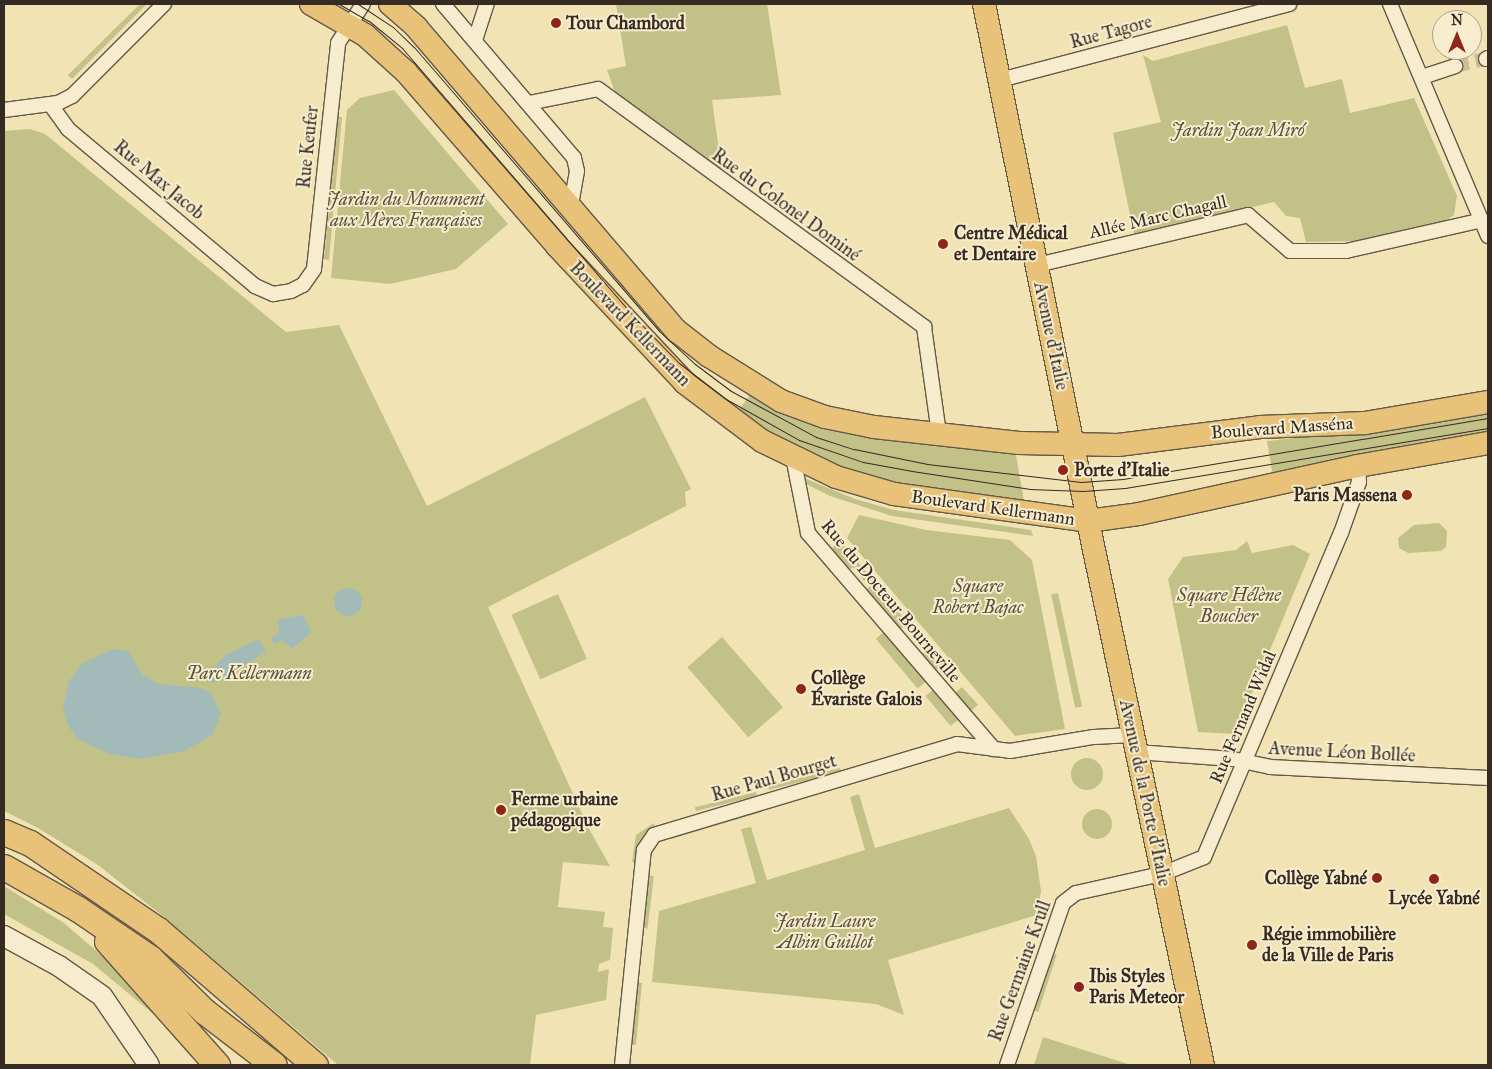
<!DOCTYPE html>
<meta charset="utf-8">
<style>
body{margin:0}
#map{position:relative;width:1492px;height:1069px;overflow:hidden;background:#f2e3b4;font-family:"IM FELL Great Primer",serif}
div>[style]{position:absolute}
.green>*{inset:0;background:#c2c188;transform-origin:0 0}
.round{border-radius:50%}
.water>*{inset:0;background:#a2bbb9}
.street-tunnel>*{height:14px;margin-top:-7px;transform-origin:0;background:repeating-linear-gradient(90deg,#ccbe97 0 14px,transparent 0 21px)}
.roads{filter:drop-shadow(1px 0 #645947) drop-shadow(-1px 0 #645947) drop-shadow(0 1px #645947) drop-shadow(0 -1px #645947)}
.street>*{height:14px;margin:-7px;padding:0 7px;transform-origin:7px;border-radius:7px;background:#f7edce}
.secondary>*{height:20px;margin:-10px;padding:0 10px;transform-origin:10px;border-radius:10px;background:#f7edce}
.primary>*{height:22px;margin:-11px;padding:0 11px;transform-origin:11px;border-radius:11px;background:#e9c27a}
.highway>*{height:25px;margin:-12.5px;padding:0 12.5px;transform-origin:12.5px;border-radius:12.5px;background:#e9c27a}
.tram>*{height:1px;margin:-0.5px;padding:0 0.5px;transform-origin:0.5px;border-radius:0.5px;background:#352b23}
.dots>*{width:14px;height:14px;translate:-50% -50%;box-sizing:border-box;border:2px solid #f7edce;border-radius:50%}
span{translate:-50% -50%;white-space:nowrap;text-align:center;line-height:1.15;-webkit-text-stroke:4px #f7edce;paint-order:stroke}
.poi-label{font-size:18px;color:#352b23;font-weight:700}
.left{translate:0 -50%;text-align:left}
.right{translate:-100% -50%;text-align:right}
.street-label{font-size:18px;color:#352b23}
.park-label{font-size:18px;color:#58503c;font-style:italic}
.frame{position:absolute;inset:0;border:5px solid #352b23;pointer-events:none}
.north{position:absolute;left:1432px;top:10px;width:50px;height:50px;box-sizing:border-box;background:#f7edce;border:1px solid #a99f8a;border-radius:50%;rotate:0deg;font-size:14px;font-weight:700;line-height:20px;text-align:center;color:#352b23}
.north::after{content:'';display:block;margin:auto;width:18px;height:22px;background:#8f2418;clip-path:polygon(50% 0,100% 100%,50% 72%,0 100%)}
</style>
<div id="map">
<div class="green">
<div style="clip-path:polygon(140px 4px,147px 4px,72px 79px,68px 75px)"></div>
<div style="clip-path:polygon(616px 4px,767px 4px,781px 95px,712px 100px,722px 172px,616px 95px,607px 70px,626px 66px)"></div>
<div style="clip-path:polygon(1287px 25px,1305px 88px,1342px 79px,1350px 113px,1414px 98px,1457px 196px,1454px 215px,1442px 223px,1364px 241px,1306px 242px,1300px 218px,1286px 216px,1274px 202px,1134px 234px,1113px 133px,1161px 122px,1143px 55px,1153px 61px)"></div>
<div style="clip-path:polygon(394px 90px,508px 224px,456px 269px,390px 284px,331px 278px,347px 110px,360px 98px)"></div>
<div style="clip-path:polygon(338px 117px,342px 117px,329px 260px,324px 259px)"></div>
<div style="clip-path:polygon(30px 129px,45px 134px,286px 332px,339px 325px,427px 506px,645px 397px,691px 489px,685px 492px,686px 506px,488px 607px,589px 829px,610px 866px,563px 862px,558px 907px,605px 912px,603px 927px,613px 928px,610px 960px,599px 964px,598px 972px,609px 969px,606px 1000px,536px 1015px,530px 1065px,338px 1065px,169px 921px,98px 865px,38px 828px,4px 811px,4px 131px)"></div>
<div style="clip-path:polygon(750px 395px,881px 437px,1016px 455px,1024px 501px,896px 483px,846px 471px,734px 416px)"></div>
<div style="clip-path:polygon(1488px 410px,1488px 436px,1273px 477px,1267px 441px,1367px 430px)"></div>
<div style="clip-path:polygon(804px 478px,855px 499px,894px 510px,1031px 530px,1033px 536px,892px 516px,830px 496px,802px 482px)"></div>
<div style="clip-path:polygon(859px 515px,926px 530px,1010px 540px,1032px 560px,1065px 729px,1015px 736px,847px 538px)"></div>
<div style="clip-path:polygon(1439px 523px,1447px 531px,1446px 547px,1441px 551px,1408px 553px,1399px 548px,1398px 538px,1414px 525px)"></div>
<div style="clip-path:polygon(840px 541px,870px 576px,864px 581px,853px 567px,849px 570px,831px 549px)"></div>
<div style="clip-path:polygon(1247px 541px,1252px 553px,1293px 545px,1310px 554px,1235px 734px,1198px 732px,1168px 579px,1183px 557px,1236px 550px)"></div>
<div style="left:874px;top:583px;width:52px;height:11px;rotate:50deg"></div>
<div style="left:1058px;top:593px;width:116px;height:7px;rotate:78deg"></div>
<div style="left:558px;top:594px;width:71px;height:51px;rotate:66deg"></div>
<div style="left:885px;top:631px;width:65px;height:12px;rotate:50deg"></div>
<div style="left:722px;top:637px;width:93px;height:46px;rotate:49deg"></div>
<div style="clip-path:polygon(930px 647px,957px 680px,953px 684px,939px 668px,935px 671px,921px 655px)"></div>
<div style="left:962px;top:687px;width:24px;height:12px;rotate:48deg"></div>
<div style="left:934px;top:689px;width:39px;height:11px;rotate:50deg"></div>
<div class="round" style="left:1071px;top:758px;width:32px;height:32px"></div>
<div style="left:840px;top:768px;width:4px;height:74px;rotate:76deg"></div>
<div style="left:756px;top:792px;width:4px;height:63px;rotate:76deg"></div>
<div style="clip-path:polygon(859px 794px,875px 848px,1009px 808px,1029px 839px,1036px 856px,1041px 891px,1037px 915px,888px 960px,904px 1015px,876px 1004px,652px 982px,659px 911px,756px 883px,741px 829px,751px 827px,767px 880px,865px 850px,850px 797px)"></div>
<div style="clip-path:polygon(760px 807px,762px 812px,671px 839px,669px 833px)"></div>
<div class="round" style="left:1082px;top:809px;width:30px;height:30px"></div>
<div style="clip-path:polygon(654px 823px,655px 827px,640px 842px,638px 863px,632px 862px,636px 835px)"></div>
<div style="left:646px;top:875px;width:8px;height:53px;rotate:7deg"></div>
<div style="clip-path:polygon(4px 886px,64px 923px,100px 954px,129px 981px,163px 1022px,93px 964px,4px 914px)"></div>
<div style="left:1051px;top:953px;width:6px;height:60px;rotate:18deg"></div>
<div style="clip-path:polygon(635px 983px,642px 983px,636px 1045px,628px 1044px)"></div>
<div style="clip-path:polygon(1043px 1037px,1128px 1064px,1128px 1065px,1034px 1065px)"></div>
</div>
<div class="water">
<div class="round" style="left:334px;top:588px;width:28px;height:28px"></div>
<div style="clip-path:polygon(303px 615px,311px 632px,306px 637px,292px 649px,282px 640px,275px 644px,270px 638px,279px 633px,278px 619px)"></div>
<div style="clip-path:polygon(258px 639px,266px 651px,258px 657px,214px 683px,203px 678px,226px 655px)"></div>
<div style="clip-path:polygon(113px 649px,128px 651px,142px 674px,158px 684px,201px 688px,211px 693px,221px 714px,212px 735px,185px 751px,140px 759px,109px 754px,78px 739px,68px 726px,63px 708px,69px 681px,83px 663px)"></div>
</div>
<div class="street-tunnel">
<div style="left:1455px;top:66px;width:32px;rotate:-13deg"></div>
</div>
<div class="roads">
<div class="street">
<div style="left:443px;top:4px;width:202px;rotate:49.6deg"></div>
<div style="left:574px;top:158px;width:13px;rotate:77deg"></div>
<div style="left:577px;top:171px;width:39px;rotate:100deg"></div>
<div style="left:1390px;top:4px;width:252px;rotate:67.1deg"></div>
<div style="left:475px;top:40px;width:38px;rotate:-72deg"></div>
<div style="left:1486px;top:59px;width:2px;rotate:-27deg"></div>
<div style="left:1422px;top:77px;width:35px;rotate:-18deg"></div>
<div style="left:1000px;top:80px;width:299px;rotate:-14.7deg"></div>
<div style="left:529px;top:103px;width:70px;rotate:-11.5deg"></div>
<div style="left:598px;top:89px;width:404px;rotate:36.1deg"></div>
<div style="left:924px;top:327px;width:108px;rotate:82deg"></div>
<div style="left:50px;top:104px;width:31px;rotate:54deg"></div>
<div style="left:68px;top:129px;width:244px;rotate:40deg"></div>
<div style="left:255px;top:286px;width:20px;rotate:24deg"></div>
<div style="left:273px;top:294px;width:18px;rotate:-9deg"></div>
<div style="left:291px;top:291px;width:13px;rotate:-27deg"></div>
<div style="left:303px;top:285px;width:19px;rotate:-55deg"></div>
<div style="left:314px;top:269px;width:227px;rotate:-83.9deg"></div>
<div style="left:338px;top:43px;width:46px;rotate:-57.3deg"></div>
<div style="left:4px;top:110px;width:54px;rotate:-7.4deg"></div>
<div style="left:58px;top:103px;width:16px;rotate:-27deg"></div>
<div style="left:72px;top:96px;width:130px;rotate:-45deg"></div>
<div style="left:1037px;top:265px;width:217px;rotate:-13.3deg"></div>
<div style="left:1248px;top:215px;width:55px;rotate:40.6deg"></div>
<div style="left:1290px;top:251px;width:56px"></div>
<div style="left:1346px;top:251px;width:139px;rotate:-12.8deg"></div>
<div style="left:793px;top:457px;width:77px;rotate:78.8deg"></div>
<div style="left:808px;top:533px;width:285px;rotate:49.3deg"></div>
<div style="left:1136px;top:752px;width:97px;rotate:4.1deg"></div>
<div style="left:1233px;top:759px;width:38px;rotate:12deg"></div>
<div style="left:1270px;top:767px;width:218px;rotate:2.9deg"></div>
<div style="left:622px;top:1065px;width:216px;rotate:-84.2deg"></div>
<div style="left:644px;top:850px;width:18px;rotate:-56deg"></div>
<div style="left:654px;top:835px;width:316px;rotate:-16.7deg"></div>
<div style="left:957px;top:744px;width:53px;rotate:7.5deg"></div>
<div style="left:1010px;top:751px;width:85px;rotate:-9.5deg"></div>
<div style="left:1094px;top:737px;width:38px;rotate:-3deg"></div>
<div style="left:1007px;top:1065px;width:171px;rotate:-70.9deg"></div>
<div style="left:1063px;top:903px;width:16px;rotate:-38deg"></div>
<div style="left:1076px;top:893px;width:88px;rotate:-12.5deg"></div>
<div style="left:1162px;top:874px;width:45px;rotate:-22deg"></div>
<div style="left:1204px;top:857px;width:352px;rotate:-67.1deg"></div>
<div style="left:1341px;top:533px;width:54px;rotate:-70.6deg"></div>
<div style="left:1359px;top:482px;width:16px;rotate:-94deg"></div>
</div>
<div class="secondary">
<div style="left:4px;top:936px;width:63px;rotate:28.6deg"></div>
<div style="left:59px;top:966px;width:52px;rotate:34.9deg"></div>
<div style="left:102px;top:996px;width:83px;rotate:55.7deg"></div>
</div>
<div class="primary">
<div style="left:311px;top:4px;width:62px;rotate:29.9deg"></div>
<div style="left:365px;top:35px;width:55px;rotate:42.1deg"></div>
<div style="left:406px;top:72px;width:230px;rotate:49deg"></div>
<div style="left:557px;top:246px;width:187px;rotate:46.9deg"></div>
<div style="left:685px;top:383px;width:96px;rotate:37deg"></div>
<div style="left:762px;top:441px;width:82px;rotate:25.9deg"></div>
<div style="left:836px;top:477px;width:60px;rotate:16.3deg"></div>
<div style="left:894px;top:494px;width:196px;rotate:7.9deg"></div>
<div style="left:1088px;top:521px;width:51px;rotate:-7.8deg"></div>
<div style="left:1139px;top:514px;width:224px;rotate:-12.4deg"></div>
<div style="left:1358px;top:466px;width:132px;rotate:-10deg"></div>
<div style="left:390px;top:4px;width:35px;rotate:41deg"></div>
<div style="left:416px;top:27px;width:401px;rotate:49.4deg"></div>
<div style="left:677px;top:331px;width:41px;rotate:38deg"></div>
<div style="left:709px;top:356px;width:85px;rotate:32deg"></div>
<div style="left:781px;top:401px;width:47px;rotate:20deg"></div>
<div style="left:825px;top:417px;width:50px;rotate:11.5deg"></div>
<div style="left:874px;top:427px;width:146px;rotate:6.3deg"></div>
<div style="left:1019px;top:443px;width:99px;rotate:1.2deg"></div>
<div style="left:1118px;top:445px;width:143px;rotate:-7.2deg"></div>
<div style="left:1260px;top:427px;width:105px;rotate:-2.2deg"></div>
<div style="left:1365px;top:423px;width:125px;rotate:-9.7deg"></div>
<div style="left:984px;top:4px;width:557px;rotate:78.61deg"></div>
<div style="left:1094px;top:550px;width:526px;rotate:78.05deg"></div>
</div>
<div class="highway">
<div style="left:4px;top:832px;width:28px;rotate:23deg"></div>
<div style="left:30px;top:843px;width:155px;rotate:34.2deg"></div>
<div style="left:158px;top:930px;width:207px;rotate:40.7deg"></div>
<div style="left:4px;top:867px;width:85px;rotate:29.6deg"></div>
<div style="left:78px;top:909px;width:87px;rotate:34.2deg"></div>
<div style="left:150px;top:958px;width:76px;rotate:44.5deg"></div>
<div style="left:204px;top:1011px;width:88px;rotate:37.6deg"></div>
<div style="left:107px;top:941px;width:166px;rotate:48.4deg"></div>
</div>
</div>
<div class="tram">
<div style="left:339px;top:4px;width:34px;rotate:30deg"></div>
<div style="left:369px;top:21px;width:43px;rotate:39.3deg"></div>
<div style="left:402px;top:48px;width:355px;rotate:49.2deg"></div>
<div style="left:634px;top:317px;width:64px;rotate:45.6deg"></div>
<div style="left:679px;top:363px;width:59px;rotate:37.5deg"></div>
<div style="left:726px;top:399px;width:84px;rotate:29.3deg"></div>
<div style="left:799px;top:440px;width:68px;rotate:19deg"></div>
<div style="left:863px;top:462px;width:50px;rotate:10.4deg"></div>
<div style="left:912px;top:471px;width:118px;rotate:8.7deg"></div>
<div style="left:1029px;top:489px;width:54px;rotate:2.1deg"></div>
<div style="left:1083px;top:491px;width:42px;rotate:-4.1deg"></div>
<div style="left:1125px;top:488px;width:368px;rotate:-9.4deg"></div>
<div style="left:358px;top:4px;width:42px;rotate:33.3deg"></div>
<div style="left:393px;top:27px;width:29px;rotate:44deg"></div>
<div style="left:414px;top:47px;width:375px;rotate:49.2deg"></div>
<div style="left:659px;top:331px;width:49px;rotate:42.5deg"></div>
<div style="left:695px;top:364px;width:45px;rotate:36.9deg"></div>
<div style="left:731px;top:391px;width:97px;rotate:28.4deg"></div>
<div style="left:816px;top:437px;width:40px;rotate:18deg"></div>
<div style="left:854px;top:449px;width:75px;rotate:11.6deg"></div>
<div style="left:927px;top:464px;width:155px;rotate:6.7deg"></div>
<div style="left:1081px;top:482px;width:42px;rotate:-4.1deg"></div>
<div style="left:1123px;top:479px;width:370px;rotate:-9.5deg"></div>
</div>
<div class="dots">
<div style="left:556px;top:23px;background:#8f2418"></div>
<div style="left:943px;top:244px;background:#8f2418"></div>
<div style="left:1063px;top:470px;background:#8f2418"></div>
<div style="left:1407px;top:495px;background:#8f2418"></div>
<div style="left:801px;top:689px;background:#8f2418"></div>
<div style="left:501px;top:810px;background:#8f2418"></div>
<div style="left:1377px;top:878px;background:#8f2418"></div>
<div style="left:1434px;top:879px;background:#8f2418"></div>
<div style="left:1252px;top:945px;background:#8f2418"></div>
<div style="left:1079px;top:987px;background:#8f2418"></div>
</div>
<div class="poi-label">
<span class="left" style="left:566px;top:23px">Tour Chambord</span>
<span class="left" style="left:954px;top:244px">Centre Médical<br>et Dentaire</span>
<span class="left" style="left:1074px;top:470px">Porte d'Italie</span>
<span class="right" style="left:1397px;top:495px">Paris Massena</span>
<span class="left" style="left:811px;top:689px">Collège<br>Évariste Galois</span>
<span class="left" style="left:511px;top:810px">Ferme urbaine<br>pédagogique</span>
<span class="right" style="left:1367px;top:878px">Collège Yabné</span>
<span style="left:1434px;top:898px">Lycée Yabné</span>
<span class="left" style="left:1262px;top:945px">Régie immobilière<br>de la Ville de Paris</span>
<span class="left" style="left:1089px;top:987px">Ibis Styles<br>Paris Meteor</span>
</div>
<div class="street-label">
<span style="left:1111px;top:32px;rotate:-15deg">Rue Tagore</span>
<span style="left:308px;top:147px;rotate:-84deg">Rue Keufer</span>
<span style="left:159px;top:180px;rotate:40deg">Rue Max Jacob</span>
<span style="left:786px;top:205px;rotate:36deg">Rue du Colonel Dominé</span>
<span style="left:1158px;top:217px;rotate:-13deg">Allée Marc Chagall</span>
<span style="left:630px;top:324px;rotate:46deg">Boulevard Kellermann</span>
<span style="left:1051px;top:336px;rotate:78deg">Avenue d'Italie</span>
<span style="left:1282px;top:428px;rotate:-4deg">Boulevard Masséna</span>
<span style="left:993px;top:508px;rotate:8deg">Boulevard Kellermann</span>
<span style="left:891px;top:601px;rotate:50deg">Rue du Docteur Bourneville</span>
<span style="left:1243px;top:717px;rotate:-67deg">Rue Fernand Widal</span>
<span style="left:1342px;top:752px;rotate:3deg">Avenue Léon Bollée</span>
<span style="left:774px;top:778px;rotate:-16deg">Rue Paul Bourget</span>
<span style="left:1145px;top:793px;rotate:78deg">Avenue de la Porte d'Italie</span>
<span style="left:1020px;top:971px;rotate:-70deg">Rue Germaine Krull</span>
</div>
<div class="park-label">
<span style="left:1238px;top:130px">Jardin Joan Miró</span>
<span style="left:406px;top:210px">Jardin du Monument<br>aux Mères Françaises</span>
<span style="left:978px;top:597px">Square<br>Robert Bajac</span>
<span style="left:1229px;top:606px">Square Hélène<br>Boucher</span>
<span style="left:249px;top:673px">Parc Kellermann</span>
<span style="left:825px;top:932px">Jardin Laure<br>Albin Guillot</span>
</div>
<div class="frame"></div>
<div class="north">N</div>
</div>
